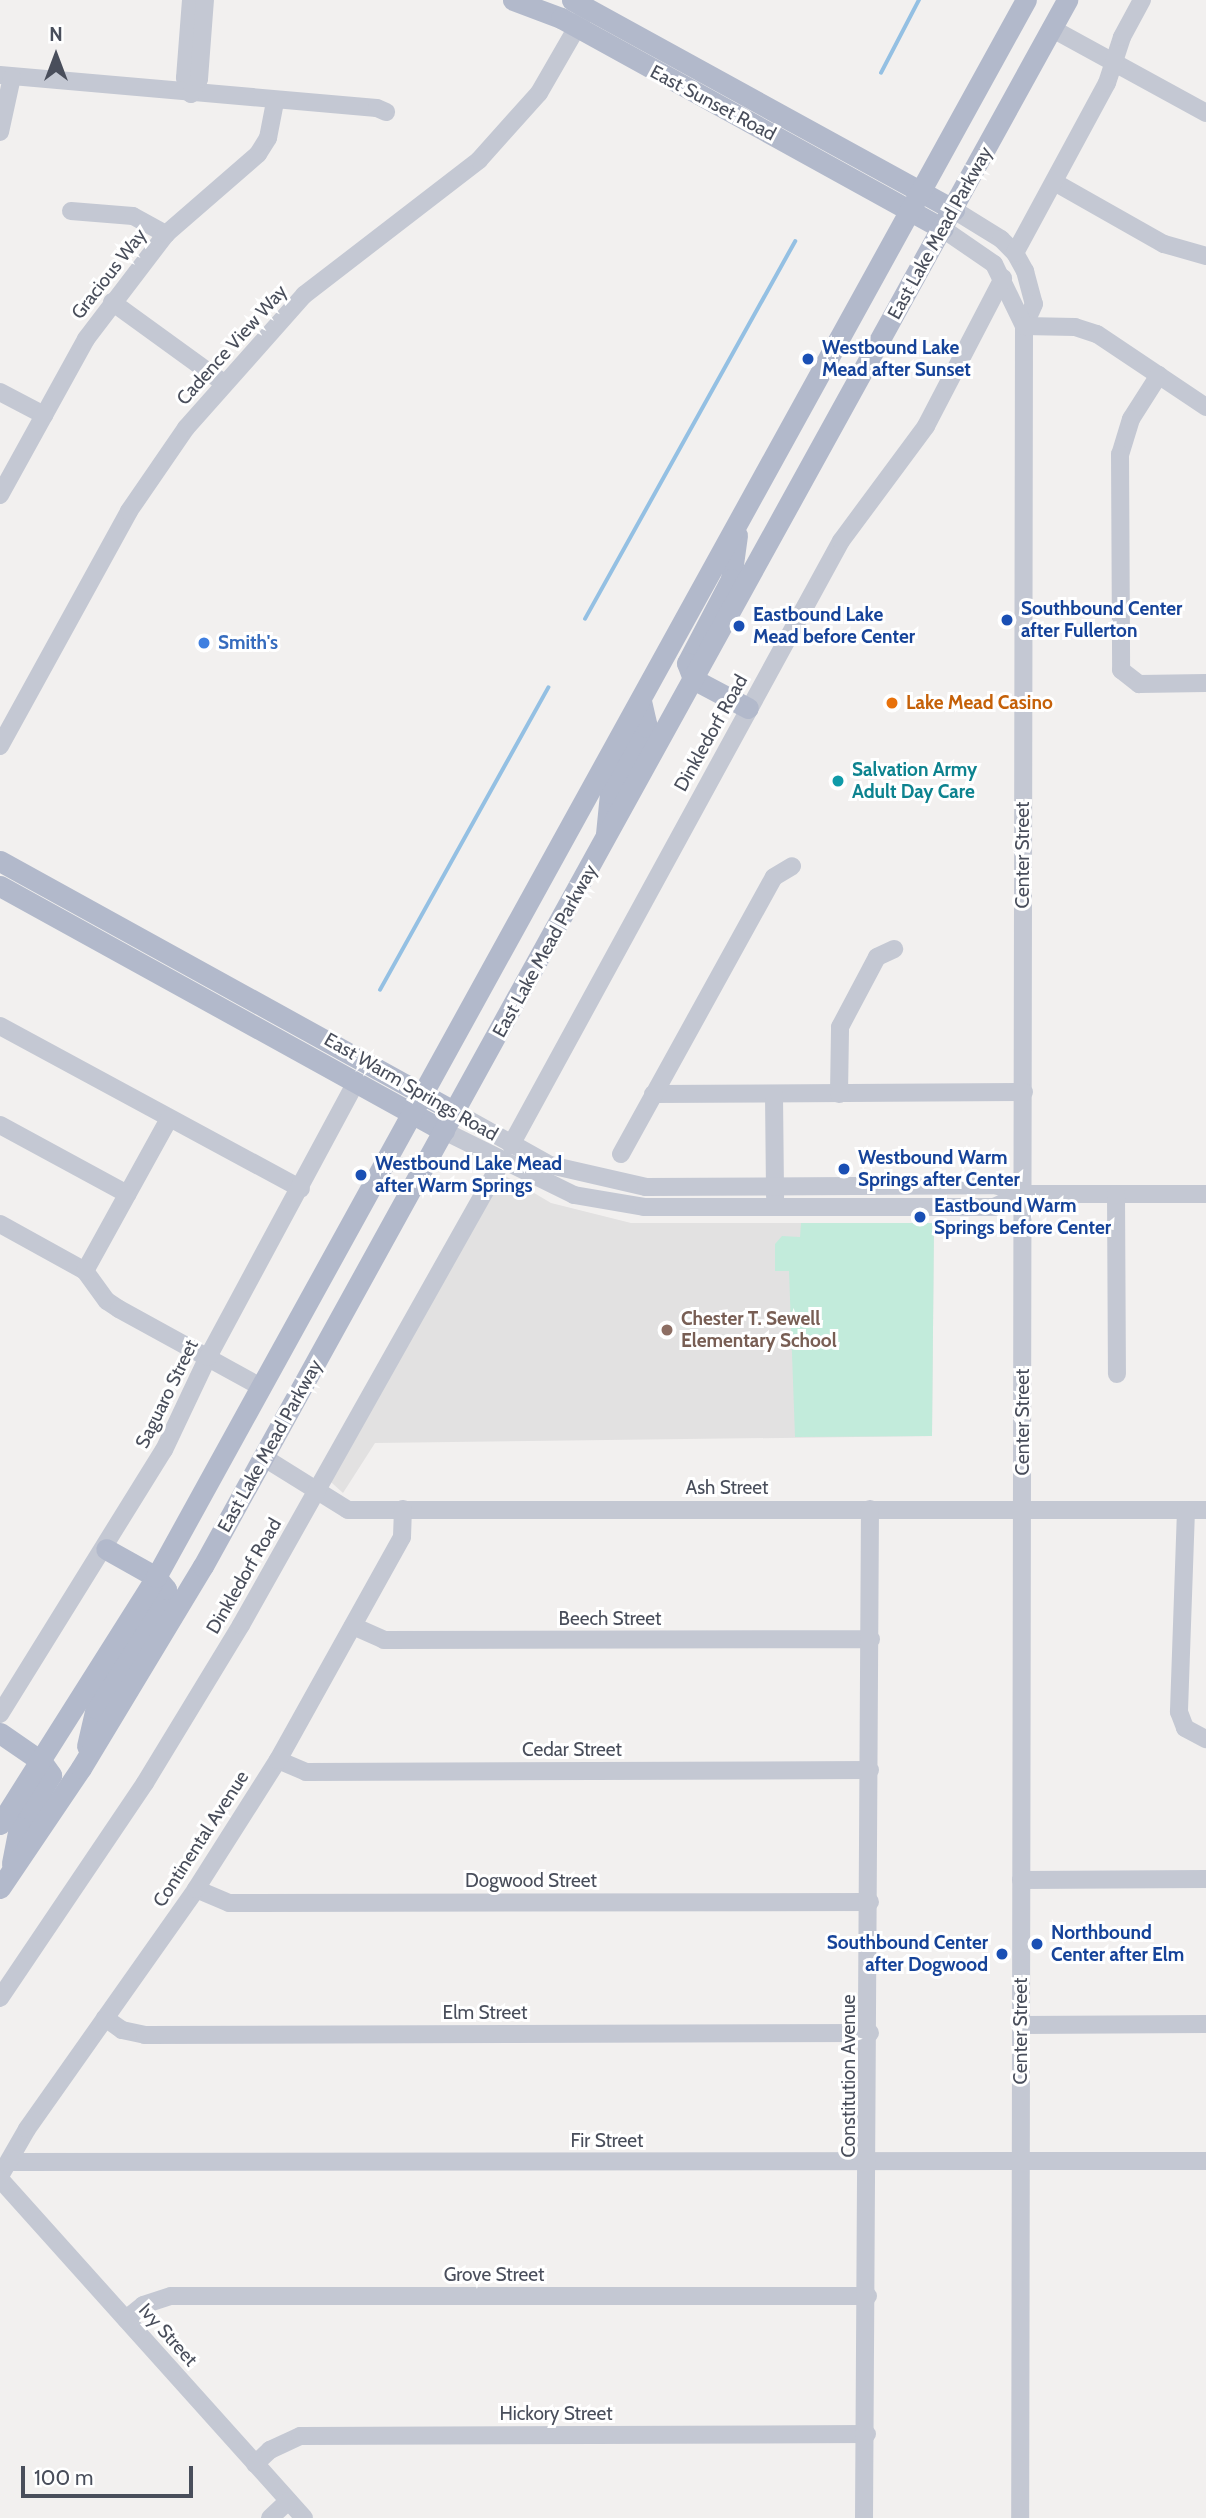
<!DOCTYPE html>
<style>
body{margin:0}
#map{position:relative;width:1206px;height:2518px;overflow:hidden;background:#f2f0ef;font-family:Cabin,sans-serif}
div>[style]{position:absolute}
.education>*{inset:0;background:#e2e1e1}
.green>*{inset:0;background:#c2ebdb}
.stream>*{height:3.5px;margin:-1.75px;padding:0 1.75px;transform-origin:1.75px;border-radius:1.75px;background:#94c0e3}
.minor>*{height:18px;margin:-9px;padding:0 9px;transform-origin:9px;border-radius:9px;background:#c4c8d3}
.major>*{height:21px;margin:-10.5px;padding:0 10.5px;transform-origin:10.5px;border-radius:10.5px;background:#b2b9cb}
.dots>*{width:19px;height:19px;translate:-50% -50%;box-sizing:border-box;border:4px solid #fff;border-radius:50%}
span{translate:-50% -50%;white-space:nowrap;text-align:center;line-height:1.15;-webkit-text-stroke:6px #fff;paint-order:stroke}
.street-label{font-size:19px;color:#494e5b}
.transit-label{font-size:19px;color:#164399;font-weight:700}
.left{translate:0 -50%;text-align:left}
.right{translate:-100% -50%;text-align:right}
.shop-label{font-size:19px;color:#366cbe;font-weight:700}
.food-label{font-size:19px;color:#c56008;font-weight:700}
.culture-label{font-size:19px;color:#0d838f;font-weight:700}
.education-label{font-size:19px;color:#785e54;font-weight:700}
.north{position:absolute;left:21px;top:21px;width:70px;height:70px;-webkit-text-stroke:5px #fff;paint-order:stroke;rotate:0deg;font-size:19px;font-weight:700;line-height:28px;text-align:center;color:#494e5b}
.north::after{content:'';display:block;margin:auto;width:24px;height:32px;background:#494e5b;clip-path:polygon(50% 0,100% 100%,50% 72%,0 100%)}
.scale{position:absolute;left:21px;top:2466px;width:172px;height:32px;box-sizing:border-box;border:4px solid #494e5b;border-top:0;padding-left:9px;font-size:21px;line-height:24px;white-space:nowrap;color:#494e5b;-webkit-text-stroke:5px #fff;paint-order:stroke}
</style>
<div id="map">
<div class="education">
<div style="clip-path:polygon(492px 1168px,551px 1203px,631px 1223px,934px 1223px,932px 1436px,375px 1443px,343px 1493px,321px 1473px)"></div>
</div>
<div class="green">
<div style="clip-path:polygon(801px 1223px,934px 1223px,932px 1436px,795px 1437px,789px 1271px,775px 1271px,775px 1244px,782px 1236px,800px 1237px)"></div>
</div>
<div class="stream">
<div style="left:881px;top:73px;width:82px;rotate:-62.5deg"></div>
<div style="left:585px;top:619px;width:432px;rotate:-60.9deg"></div>
<div style="left:380px;top:990px;width:346px;rotate:-60.9deg"></div>
</div>
<div class="minor">
<div style="left:191px;top:0;width:78px;rotate:94.4deg"></div>
<div style="left:185px;top:78px;width:17px;rotate:69deg"></div>
<div style="left:1051px;top:28px;width:177px;rotate:28.7deg"></div>
<div style="left:0;top:75px;width:378px;rotate:5deg"></div>
<div style="left:377px;top:108px;width:10px;rotate:24deg"></div>
<div style="left:191px;top:94px;width:17px;rotate:-62deg"></div>
<div style="left:199px;top:79px;width:79px;rotate:-85.7deg"></div>
<div style="left:0;top:132px;width:56px;rotate:-77.7deg"></div>
<div style="left:1056px;top:183px;width:124px;rotate:29.5deg"></div>
<div style="left:1164px;top:244px;width:44px;rotate:15.9deg"></div>
<div style="left:954px;top:210px;width:55px;rotate:31.7deg"></div>
<div style="left:1001px;top:239px;width:20px;rotate:45deg"></div>
<div style="left:1015px;top:253px;width:21px;rotate:61deg"></div>
<div style="left:1025px;top:271px;width:34px;rotate:75deg"></div>
<div style="left:1034px;top:304px;width:24px;rotate:114deg"></div>
<div style="left:1024px;top:326px;width:2192px;rotate:90.1deg"></div>
<div style="left:71px;top:211px;width:62px;rotate:4.6deg"></div>
<div style="left:133px;top:216px;width:38px;rotate:29deg"></div>
<div style="left:943px;top:229px;width:62px;rotate:34.5deg"></div>
<div style="left:994px;top:264px;width:69px;rotate:64.2deg"></div>
<div style="left:1015px;top:253px;width:193px;rotate:-61.6deg"></div>
<div style="left:1107px;top:83px;width:48px;rotate:-71.9deg"></div>
<div style="left:1122px;top:37px;width:42px;rotate:-61.6deg"></div>
<div style="left:112px;top:302px;width:138px;rotate:35.9deg"></div>
<div style="left:1024px;top:326px;width:51px;rotate:1.1deg"></div>
<div style="left:1075px;top:327px;width:23px;rotate:18deg"></div>
<div style="left:1097px;top:334px;width:131px;rotate:33.8deg"></div>
<div style="left:1159px;top:375px;width:52px;rotate:122.5deg"></div>
<div style="left:1131px;top:419px;width:37px;rotate:107deg"></div>
<div style="left:1120px;top:454px;width:216px;rotate:89.7deg"></div>
<div style="left:1121px;top:670px;width:23px;rotate:38deg"></div>
<div style="left:1139px;top:684px;width:67px;rotate:-0.9deg"></div>
<div style="left:0;top:392px;width:50px;rotate:27.6deg"></div>
<div style="left:0;top:495px;width:178px;rotate:-61.1deg"></div>
<div style="left:86px;top:339px;width:132px;rotate:-52.7deg"></div>
<div style="left:166px;top:234px;width:122px;rotate:-41deg"></div>
<div style="left:258px;top:154px;width:19px;rotate:-58deg"></div>
<div style="left:268px;top:138px;width:38px;rotate:-79deg"></div>
<div style="left:0;top:746px;width:268px;rotate:-61.2deg"></div>
<div style="left:129px;top:511px;width:101px;rotate:-55.5deg"></div>
<div style="left:186px;top:428px;width:178px;rotate:-48.4deg"></div>
<div style="left:304px;top:295px;width:221px;rotate:-37.6deg"></div>
<div style="left:479px;top:160px;width:90px;rotate:-48.2deg"></div>
<div style="left:539px;top:93px;width:90px;rotate:-60deg"></div>
<div style="left:0;top:1026px;width:342px;rotate:28.4deg"></div>
<div style="left:653px;top:1094px;width:371px;rotate:-0.3deg"></div>
<div style="left:839px;top:1094px;width:67px;rotate:-89.1deg"></div>
<div style="left:840px;top:1027px;width:79px;rotate:-62.1deg"></div>
<div style="left:877px;top:957px;width:19px;rotate:-25deg"></div>
<div style="left:774px;top:1095px;width:102px;rotate:89.4deg"></div>
<div style="left:455px;top:1112px;width:109px;rotate:29.2deg"></div>
<div style="left:550px;top:1165px;width:98px;rotate:12.9deg"></div>
<div style="left:646px;top:1187px;width:349px;rotate:-0.3deg"></div>
<div style="left:995px;top:1185px;width:29px;rotate:18deg"></div>
<div style="left:1023px;top:1194px;width:183px"></div>
<div style="left:0;top:1125px;width:145px;rotate:28.5deg"></div>
<div style="left:444px;top:1131px;width:145px;rotate:26.2deg"></div>
<div style="left:574px;top:1195px;width:71px;rotate:9.7deg"></div>
<div style="left:644px;top:1207px;width:350px"></div>
<div style="left:994px;top:1207px;width:32px;rotate:-24deg"></div>
<div style="left:511px;top:1145px;width:688px;rotate:-61.35deg"></div>
<div style="left:841px;top:541px;width:143px;rotate:-53.5deg"></div>
<div style="left:926px;top:426px;width:167px;rotate:-62.5deg"></div>
<div style="left:621px;top:1154px;width:316px;rotate:-61.1deg"></div>
<div style="left:774px;top:877px;width:21px;rotate:-31deg"></div>
<div style="left:1116px;top:1194px;width:180px;rotate:89.7deg"></div>
<div style="left:0;top:1224px;width:97px;rotate:28.9deg"></div>
<div style="left:85px;top:1271px;width:37px;rotate:54deg"></div>
<div style="left:107px;top:1301px;width:14px;rotate:34deg"></div>
<div style="left:119px;top:1309px;width:162px;rotate:28.8deg"></div>
<div style="left:85px;top:1271px;width:174px;rotate:-61.1deg"></div>
<div style="left:263px;top:1457px;width:100px;rotate:31.9deg"></div>
<div style="left:348px;top:1510px;width:858px"></div>
<div style="left:1186px;top:1510px;width:202px;rotate:92deg"></div>
<div style="left:1179px;top:1712px;width:17px;rotate:69deg"></div>
<div style="left:1185px;top:1728px;width:24px;rotate:28deg"></div>
<div style="left:353px;top:1626px;width:34px;rotate:24deg"></div>
<div style="left:384px;top:1640px;width:487px;rotate:-0.1deg"></div>
<div style="left:0;top:1714px;width:311px;rotate:-58.2deg"></div>
<div style="left:164px;top:1450px;width:103px;rotate:-64.7deg"></div>
<div style="left:208px;top:1357px;width:312px;rotate:-61.7deg"></div>
<div style="left:278px;top:1760px;width:30px;rotate:23deg"></div>
<div style="left:306px;top:1772px;width:564px;rotate:-0.2deg"></div>
<div style="left:1021px;top:1880px;width:185px;rotate:-0.3deg"></div>
<div style="left:196px;top:1889px;width:36px;rotate:23deg"></div>
<div style="left:229px;top:1903px;width:641px;rotate:-0.09deg"></div>
<div style="left:0;top:1998px;width:259px;rotate:-56deg"></div>
<div style="left:145px;top:1783px;width:185px;rotate:-58.7deg"></div>
<div style="left:241px;top:1625px;width:532px;rotate:-60.64deg"></div>
<div style="left:105px;top:2018px;width:21px;rotate:35deg"></div>
<div style="left:122px;top:2030px;width:24px;rotate:12deg"></div>
<div style="left:145px;top:2035px;width:725px;rotate:-0.16deg"></div>
<div style="left:1021px;top:2025px;width:185px;rotate:-0.3deg"></div>
<div style="left:9px;top:2162px;width:1197px;rotate:-0.05deg"></div>
<div style="left:0;top:2176px;width:54px;rotate:-60.1deg"></div>
<div style="left:27px;top:2129px;width:294px;rotate:-54.8deg"></div>
<div style="left:196px;top:1889px;width:153px;rotate:-57.6deg"></div>
<div style="left:278px;top:1760px;width:255px;rotate:-60.9deg"></div>
<div style="left:402px;top:1537px;width:28px;rotate:-88deg"></div>
<div style="left:0;top:2179px;width:455px;rotate:48.1deg"></div>
<div style="left:126px;top:2319px;width:22px;rotate:-39deg"></div>
<div style="left:143px;top:2305px;width:29px;rotate:-18deg"></div>
<div style="left:171px;top:2296px;width:697px"></div>
<div style="left:255px;top:2464px;width:21px;rotate:-43deg"></div>
<div style="left:270px;top:2450px;width:33px;rotate:-25deg"></div>
<div style="left:300px;top:2436px;width:567px;rotate:-0.2deg"></div>
<div style="left:270px;top:2518px;width:25px;rotate:-43deg"></div>
<div style="left:864px;top:2518px;width:1009px;rotate:-89.66deg"></div>
</div>
<div class="major">
<div style="left:513px;top:0;width:51px;rotate:20.6deg"></div>
<div style="left:561px;top:18px;width:436px;rotate:28.9deg"></div>
<div style="left:572px;top:0;width:436px;rotate:28.8deg"></div>
<div style="left:737px;top:535px;width:44px;rotate:97.8deg"></div>
<div style="left:731px;top:579px;width:95px;rotate:117.6deg"></div>
<div style="left:687px;top:663px;width:17px;rotate:69deg"></div>
<div style="left:693px;top:679px;width:62px;rotate:27.8deg"></div>
<div style="left:606px;top:834px;width:41px;rotate:-84.4deg"></div>
<div style="left:610px;top:793px;width:76px;rotate:-60.7deg"></div>
<div style="left:647px;top:727px;width:28px;rotate:-103deg"></div>
<div style="left:0;top:861px;width:520px;rotate:28.88deg"></div>
<div style="left:0;top:886px;width:507px;rotate:28.89deg"></div>
<div style="left:0;top:1733px;width:51px;rotate:34.6deg"></div>
<div style="left:42px;top:1762px;width:16px;rotate:55deg"></div>
<div style="left:51px;top:1775px;width:61px;rotate:121.6deg"></div>
<div style="left:19px;top:1827px;width:37px;rotate:101deg"></div>
<div style="left:87px;top:1746px;width:39px;rotate:-77deg"></div>
<div style="left:96px;top:1708px;width:138px;rotate:-59.5deg"></div>
<div style="left:166px;top:1589px;width:16px;rotate:-130deg"></div>
<div style="left:156px;top:1577px;width:57px;rotate:-150.8deg"></div>
<div style="left:0;top:1824px;width:292px;rotate:-57.7deg"></div>
<div style="left:156px;top:1577px;width:1801px;rotate:-61.12deg"></div>
<div style="left:0;top:1888px;width:145px;rotate:-56deg"></div>
<div style="left:81px;top:1768px;width:236px;rotate:-58.9deg"></div>
<div style="left:203px;top:1566px;width:1789px;rotate:-61.11deg"></div>
</div>
<div class="dots">
<div style="left:808px;top:359px;background:#1a4fb4"></div>
<div style="left:1007px;top:620px;background:#1a4fb4"></div>
<div style="left:739px;top:626px;background:#1a4fb4"></div>
<div style="left:204px;top:643px;background:#3f7fe0"></div>
<div style="left:892px;top:703px;background:#e8710a"></div>
<div style="left:838px;top:781px;background:#0f9aa8"></div>
<div style="left:844px;top:1169px;background:#1a4fb4"></div>
<div style="left:361px;top:1175px;background:#1a4fb4"></div>
<div style="left:920px;top:1217px;background:#1a4fb4"></div>
<div style="left:667px;top:1330px;background:#8d6e63"></div>
<div style="left:1037px;top:1944px;background:#1a4fb4"></div>
<div style="left:1002px;top:1954px;background:#1a4fb4"></div>
</div>
<div class="street-label">
<span style="left:713px;top:103px;rotate:28deg">East Sunset Road</span>
<span style="left:940px;top:233px;rotate:-61deg">East Lake Mead Parkway</span>
<span style="left:109px;top:274px;rotate:-52deg">Gracious Way</span>
<span style="left:232px;top:345px;rotate:-48deg">Cadence View Way</span>
<span style="left:711px;top:733px;rotate:-61deg">Dinkledorf Road</span>
<span style="left:1023px;top:855px;rotate:-90deg">Center Street</span>
<span style="left:545px;top:951px;rotate:-61deg">East Lake Mead Parkway</span>
<span style="left:411px;top:1087px;rotate:30deg">East Warm Springs Road</span>
<span style="left:167px;top:1394px;rotate:-64deg">Saguaro Street</span>
<span style="left:1023px;top:1422px;rotate:-90deg">Center Street</span>
<span style="left:270px;top:1446px;rotate:-61deg">East Lake Mead Parkway</span>
<span style="left:727px;top:1488px">Ash Street</span>
<span style="left:244px;top:1576px;rotate:-60deg">Dinkledorf Road</span>
<span style="left:610px;top:1619px">Beech Street</span>
<span style="left:572px;top:1750px">Cedar Street</span>
<span style="left:201px;top:1839px;rotate:-57deg">Continental Avenue</span>
<span style="left:531px;top:1881px">Dogwood Street</span>
<span style="left:485px;top:2013px">Elm Street</span>
<span style="left:1021px;top:2031px;rotate:-90deg">Center Street</span>
<span style="left:849px;top:2076px;rotate:-90deg">Constitution Avenue</span>
<span style="left:607px;top:2141px">Fir Street</span>
<span style="left:494px;top:2275px">Grove Street</span>
<span style="left:168px;top:2335px;rotate:48deg">Ivy Street</span>
<span style="left:556px;top:2414px">Hickory Street</span>
</div>
<div class="transit-label">
<span class="left" style="left:822px;top:359px">Westbound Lake<br>Mead after Sunset</span>
<span class="left" style="left:1021px;top:620px">Southbound Center<br>after Fullerton</span>
<span class="left" style="left:753px;top:626px">Eastbound Lake<br>Mead before Center</span>
<span class="left" style="left:858px;top:1169px">Westbound Warm<br>Springs after Center</span>
<span class="left" style="left:375px;top:1175px">Westbound Lake Mead<br>after Warm Springs</span>
<span class="left" style="left:934px;top:1217px">Eastbound Warm<br>Springs before Center</span>
<span class="left" style="left:1051px;top:1944px">Northbound<br>Center after Elm</span>
<span class="right" style="left:988px;top:1954px">Southbound Center<br>after Dogwood</span>
</div>
<div class="shop-label">
<span class="left" style="left:218px;top:643px">Smith's</span>
</div>
<div class="food-label">
<span class="left" style="left:906px;top:703px">Lake Mead Casino</span>
</div>
<div class="culture-label">
<span class="left" style="left:852px;top:781px">Salvation Army<br>Adult Day Care</span>
</div>
<div class="education-label">
<span class="left" style="left:681px;top:1330px">Chester T. Sewell<br>Elementary School</span>
</div>
<div class="north">N</div>
<div class="scale">100 m</div>
</div>
